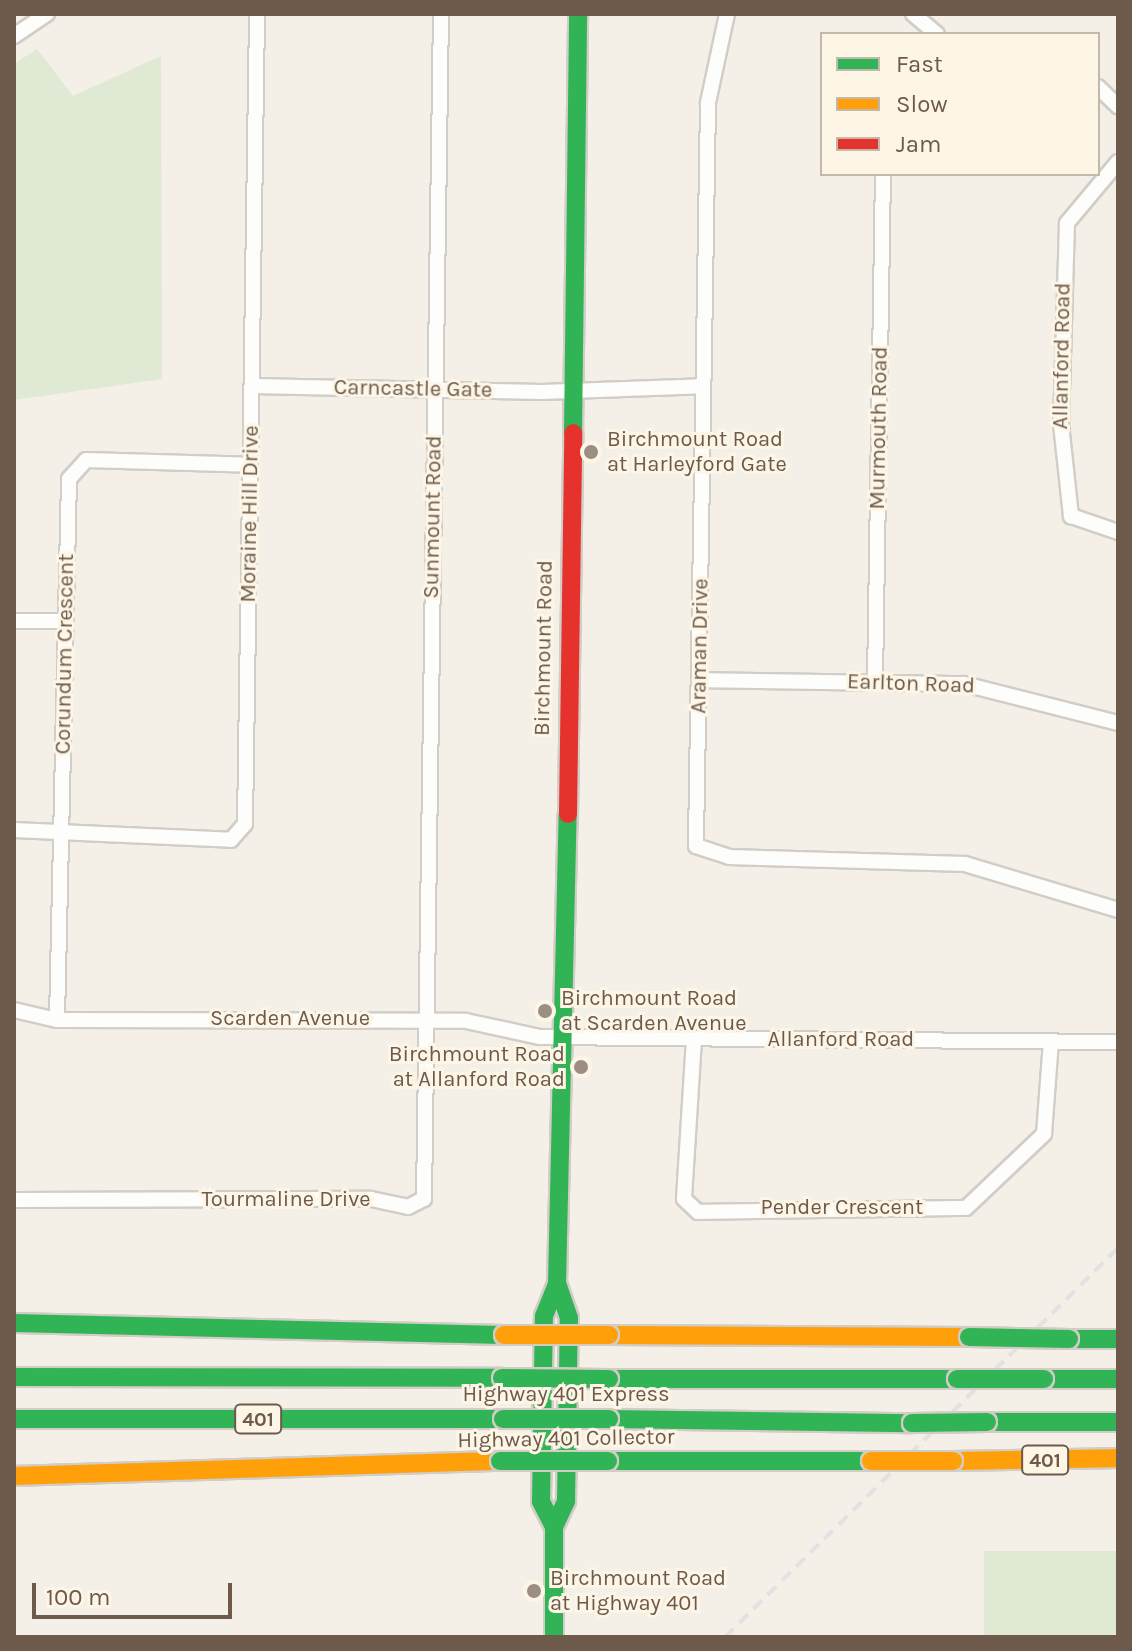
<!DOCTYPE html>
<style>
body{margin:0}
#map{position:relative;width:1132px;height:1651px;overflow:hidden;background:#f4f0e7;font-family:Karla,sans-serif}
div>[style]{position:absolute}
.green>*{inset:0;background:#dfe9d3;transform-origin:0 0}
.roads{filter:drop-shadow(2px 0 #d2cdc6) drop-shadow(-2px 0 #d2cdc6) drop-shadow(0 2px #d2cdc6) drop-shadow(0 -2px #d2cdc6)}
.street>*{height:14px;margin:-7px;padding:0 7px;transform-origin:7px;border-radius:7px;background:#fdfdfb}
.fast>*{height:18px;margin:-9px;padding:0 9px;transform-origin:9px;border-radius:9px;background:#30b455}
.slow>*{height:18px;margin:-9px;padding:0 9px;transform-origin:9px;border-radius:9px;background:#ff9f0a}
.jam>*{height:18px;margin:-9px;padding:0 9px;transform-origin:9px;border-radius:9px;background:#e5322d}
.rail>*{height:4px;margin-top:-2px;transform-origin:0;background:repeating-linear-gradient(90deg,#e3e1e3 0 12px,transparent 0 20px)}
.bridges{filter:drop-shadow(2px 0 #d3ccc5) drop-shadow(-2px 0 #d3ccc5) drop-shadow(0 2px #d3ccc5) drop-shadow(0 -2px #d3ccc5)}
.fast-bridge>*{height:18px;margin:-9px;padding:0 9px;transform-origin:9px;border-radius:9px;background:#30b455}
.slow-bridge>*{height:18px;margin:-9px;padding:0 9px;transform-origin:9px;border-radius:9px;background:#ff9f0a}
.dots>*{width:22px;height:22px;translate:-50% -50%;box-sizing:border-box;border:4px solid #fdf6e7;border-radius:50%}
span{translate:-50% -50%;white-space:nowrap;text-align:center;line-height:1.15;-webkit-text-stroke:6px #fdf6e7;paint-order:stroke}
.shield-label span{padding:2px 6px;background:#fdf6e7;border:2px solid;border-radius:6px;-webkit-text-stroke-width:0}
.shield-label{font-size:20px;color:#6d5a4b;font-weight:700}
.street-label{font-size:22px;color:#6d5a4b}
.poi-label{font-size:22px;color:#6d5a4b}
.left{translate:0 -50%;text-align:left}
.right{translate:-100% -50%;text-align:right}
.frame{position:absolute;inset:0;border:16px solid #6d5a4b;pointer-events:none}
.legend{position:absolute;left:820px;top:32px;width:280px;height:144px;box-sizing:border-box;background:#fdf6e7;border:2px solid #c3b8a9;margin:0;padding:10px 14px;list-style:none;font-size:24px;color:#6d5a4b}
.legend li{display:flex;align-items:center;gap:16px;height:40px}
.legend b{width:40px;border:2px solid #c3b8a9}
.scale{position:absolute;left:32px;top:1583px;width:200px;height:36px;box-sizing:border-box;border:4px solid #6d5a4b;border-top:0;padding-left:10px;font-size:24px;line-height:28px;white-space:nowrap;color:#6d5a4b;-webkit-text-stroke:6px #fdf6e7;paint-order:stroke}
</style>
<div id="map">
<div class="green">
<div style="clip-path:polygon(37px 49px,73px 96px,161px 56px,162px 379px,14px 400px,14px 64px)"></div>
<div style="left:984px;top:1551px;width:134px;height:86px"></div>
</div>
<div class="roads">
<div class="street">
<div style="left:727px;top:14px;width:91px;rotate:102.1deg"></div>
<div style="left:708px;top:103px;width:743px;rotate:90.93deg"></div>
<div style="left:696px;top:846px;width:35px;rotate:18deg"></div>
<div style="left:729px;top:857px;width:236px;rotate:1.7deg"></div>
<div style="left:965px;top:864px;width:160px;rotate:16.7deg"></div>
<div style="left:913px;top:14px;width:31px;rotate:40deg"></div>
<div style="left:14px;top:36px;width:40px;rotate:-34deg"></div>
<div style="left:1098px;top:87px;width:28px;rotate:44deg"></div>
<div style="left:1118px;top:162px;width:80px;rotate:129.9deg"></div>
<div style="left:1067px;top:223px;width:201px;rotate:91.7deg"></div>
<div style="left:1061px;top:424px;width:93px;rotate:83.8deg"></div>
<div style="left:1071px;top:516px;width:50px;rotate:18.8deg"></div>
<div style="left:253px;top:386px;width:289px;rotate:1.2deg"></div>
<div style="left:542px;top:392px;width:160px;rotate:-2.1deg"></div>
<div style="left:14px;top:621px;width:50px"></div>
<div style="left:699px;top:680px;width:265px;rotate:0.9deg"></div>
<div style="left:964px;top:684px;width:159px;rotate:14.2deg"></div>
<div style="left:875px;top:681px;width:507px;rotate:-89.1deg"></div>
<div style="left:14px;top:830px;width:217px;rotate:2.6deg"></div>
<div style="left:231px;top:840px;width:21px;rotate:-49deg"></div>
<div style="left:245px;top:824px;width:810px;rotate:-89.15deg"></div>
<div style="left:14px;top:1010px;width:44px;rotate:13.1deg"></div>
<div style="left:57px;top:1020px;width:409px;rotate:0.1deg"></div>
<div style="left:466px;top:1021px;width:76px;rotate:12.2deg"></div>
<div style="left:540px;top:1037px;width:578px;rotate:0.5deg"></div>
<div style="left:57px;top:1020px;width:541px;rotate:-88.73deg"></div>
<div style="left:69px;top:479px;width:25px;rotate:-48deg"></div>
<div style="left:86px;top:460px;width:164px;rotate:1.7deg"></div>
<div style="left:694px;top:1039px;width:160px;rotate:93.6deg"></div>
<div style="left:684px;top:1199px;width:19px;rotate:43deg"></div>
<div style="left:698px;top:1212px;width:268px;rotate:-0.9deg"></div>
<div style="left:966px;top:1208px;width:108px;rotate:-43.5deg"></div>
<div style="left:1044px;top:1134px;width:93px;rotate:-85.7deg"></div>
<div style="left:14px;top:1200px;width:357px;rotate:-0.2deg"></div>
<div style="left:371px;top:1199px;width:38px;rotate:12deg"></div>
<div style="left:408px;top:1207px;width:18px;rotate:-27deg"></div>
<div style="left:424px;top:1199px;width:1185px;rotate:-89.18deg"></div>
</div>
<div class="fast">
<div style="left:573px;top:433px;width:419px;rotate:-89.3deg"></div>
<div style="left:14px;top:1323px;width:490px;rotate:1.4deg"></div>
<div style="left:1069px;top:1339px;width:49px"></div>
<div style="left:14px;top:1377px;width:488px;rotate:0.1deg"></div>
<div style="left:609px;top:1379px;width:348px"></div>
<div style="left:1044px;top:1379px;width:74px"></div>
<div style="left:14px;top:1419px;width:489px"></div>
<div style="left:609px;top:1419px;width:303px;rotate:0.8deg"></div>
<div style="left:987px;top:1422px;width:131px"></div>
<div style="left:608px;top:1461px;width:263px"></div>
<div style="left:554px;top:1527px;width:29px;rotate:-65deg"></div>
<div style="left:566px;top:1501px;width:183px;rotate:-89.1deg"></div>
<div style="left:569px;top:1318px;width:37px;rotate:-109deg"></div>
<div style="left:554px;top:1637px;width:110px;rotate:-90deg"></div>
<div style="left:554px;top:1527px;width:29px;rotate:-117deg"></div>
<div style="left:541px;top:1501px;width:185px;rotate:-89.1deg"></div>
<div style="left:544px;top:1316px;width:35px;rotate:-68deg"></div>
<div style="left:557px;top:1283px;width:469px;rotate:-88.7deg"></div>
</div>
<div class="slow">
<div style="left:609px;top:1335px;width:360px;rotate:0.3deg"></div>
<div style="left:953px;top:1461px;width:165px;rotate:-1deg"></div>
<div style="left:14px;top:1476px;width:486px;rotate:-1.8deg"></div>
</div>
<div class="jam">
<div style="left:568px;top:814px;width:381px;rotate:-89.2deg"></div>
</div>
</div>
<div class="rail">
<div style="left:725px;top:1637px;width:553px;rotate:-44.71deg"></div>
</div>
<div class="bridges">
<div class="fast-bridge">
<div style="left:969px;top:1337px;width:100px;rotate:1.1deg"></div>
<div style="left:502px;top:1378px;width:107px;rotate:0.5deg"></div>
<div style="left:957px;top:1379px;width:87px"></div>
<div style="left:503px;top:1419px;width:106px"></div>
<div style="left:912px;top:1423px;width:75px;rotate:-0.8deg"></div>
<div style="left:500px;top:1461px;width:108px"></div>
</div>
<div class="slow-bridge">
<div style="left:504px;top:1335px;width:105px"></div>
<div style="left:871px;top:1461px;width:82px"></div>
</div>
</div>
<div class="dots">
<div style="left:591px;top:452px;background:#9c8e82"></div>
<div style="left:545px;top:1011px;background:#9c8e82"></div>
<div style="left:581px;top:1067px;background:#9c8e82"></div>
<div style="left:534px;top:1591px;background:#9c8e82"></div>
</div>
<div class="shield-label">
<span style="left:258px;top:1419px">401</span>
<span style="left:1045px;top:1460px">401</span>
</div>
<div class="street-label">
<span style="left:1062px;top:356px;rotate:-89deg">Allanford Road</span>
<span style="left:413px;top:389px;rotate:1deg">Carncastle Gate</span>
<span style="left:879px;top:428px;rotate:-89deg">Murmouth Road</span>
<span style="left:250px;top:514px;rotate:-89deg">Moraine Hill Drive</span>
<span style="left:433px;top:517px;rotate:-89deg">Sunmount Road</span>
<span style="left:700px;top:646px;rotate:-89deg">Araman Drive</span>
<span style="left:544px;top:648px;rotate:-89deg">Birchmount Road</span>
<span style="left:65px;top:654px;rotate:-89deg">Corundum Crescent</span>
<span style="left:911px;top:684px;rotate:2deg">Earlton Road</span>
<span style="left:290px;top:1019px">Scarden Avenue</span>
<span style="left:841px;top:1040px">Allanford Road</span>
<span style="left:286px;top:1200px">Tourmaline Drive</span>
<span style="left:842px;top:1208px">Pender Crescent</span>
<span style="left:566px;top:1395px">Highway 401 Express</span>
<span style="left:566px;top:1439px;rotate:-1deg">Highway 401 Collector</span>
</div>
<div class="poi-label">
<span class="left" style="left:607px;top:452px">Birchmount Road<br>at Harleyford Gate</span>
<span class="left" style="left:561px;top:1011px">Birchmount Road<br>at Scarden Avenue</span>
<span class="right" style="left:565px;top:1067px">Birchmount Road<br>at Allanford Road</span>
<span class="left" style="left:550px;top:1591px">Birchmount Road<br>at Highway 401</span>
</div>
<div class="frame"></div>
<ul class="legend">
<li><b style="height:10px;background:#30b455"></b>Fast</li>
<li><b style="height:10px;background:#ff9f0a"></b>Slow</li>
<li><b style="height:10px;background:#e5322d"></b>Jam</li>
</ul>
<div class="scale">100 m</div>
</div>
